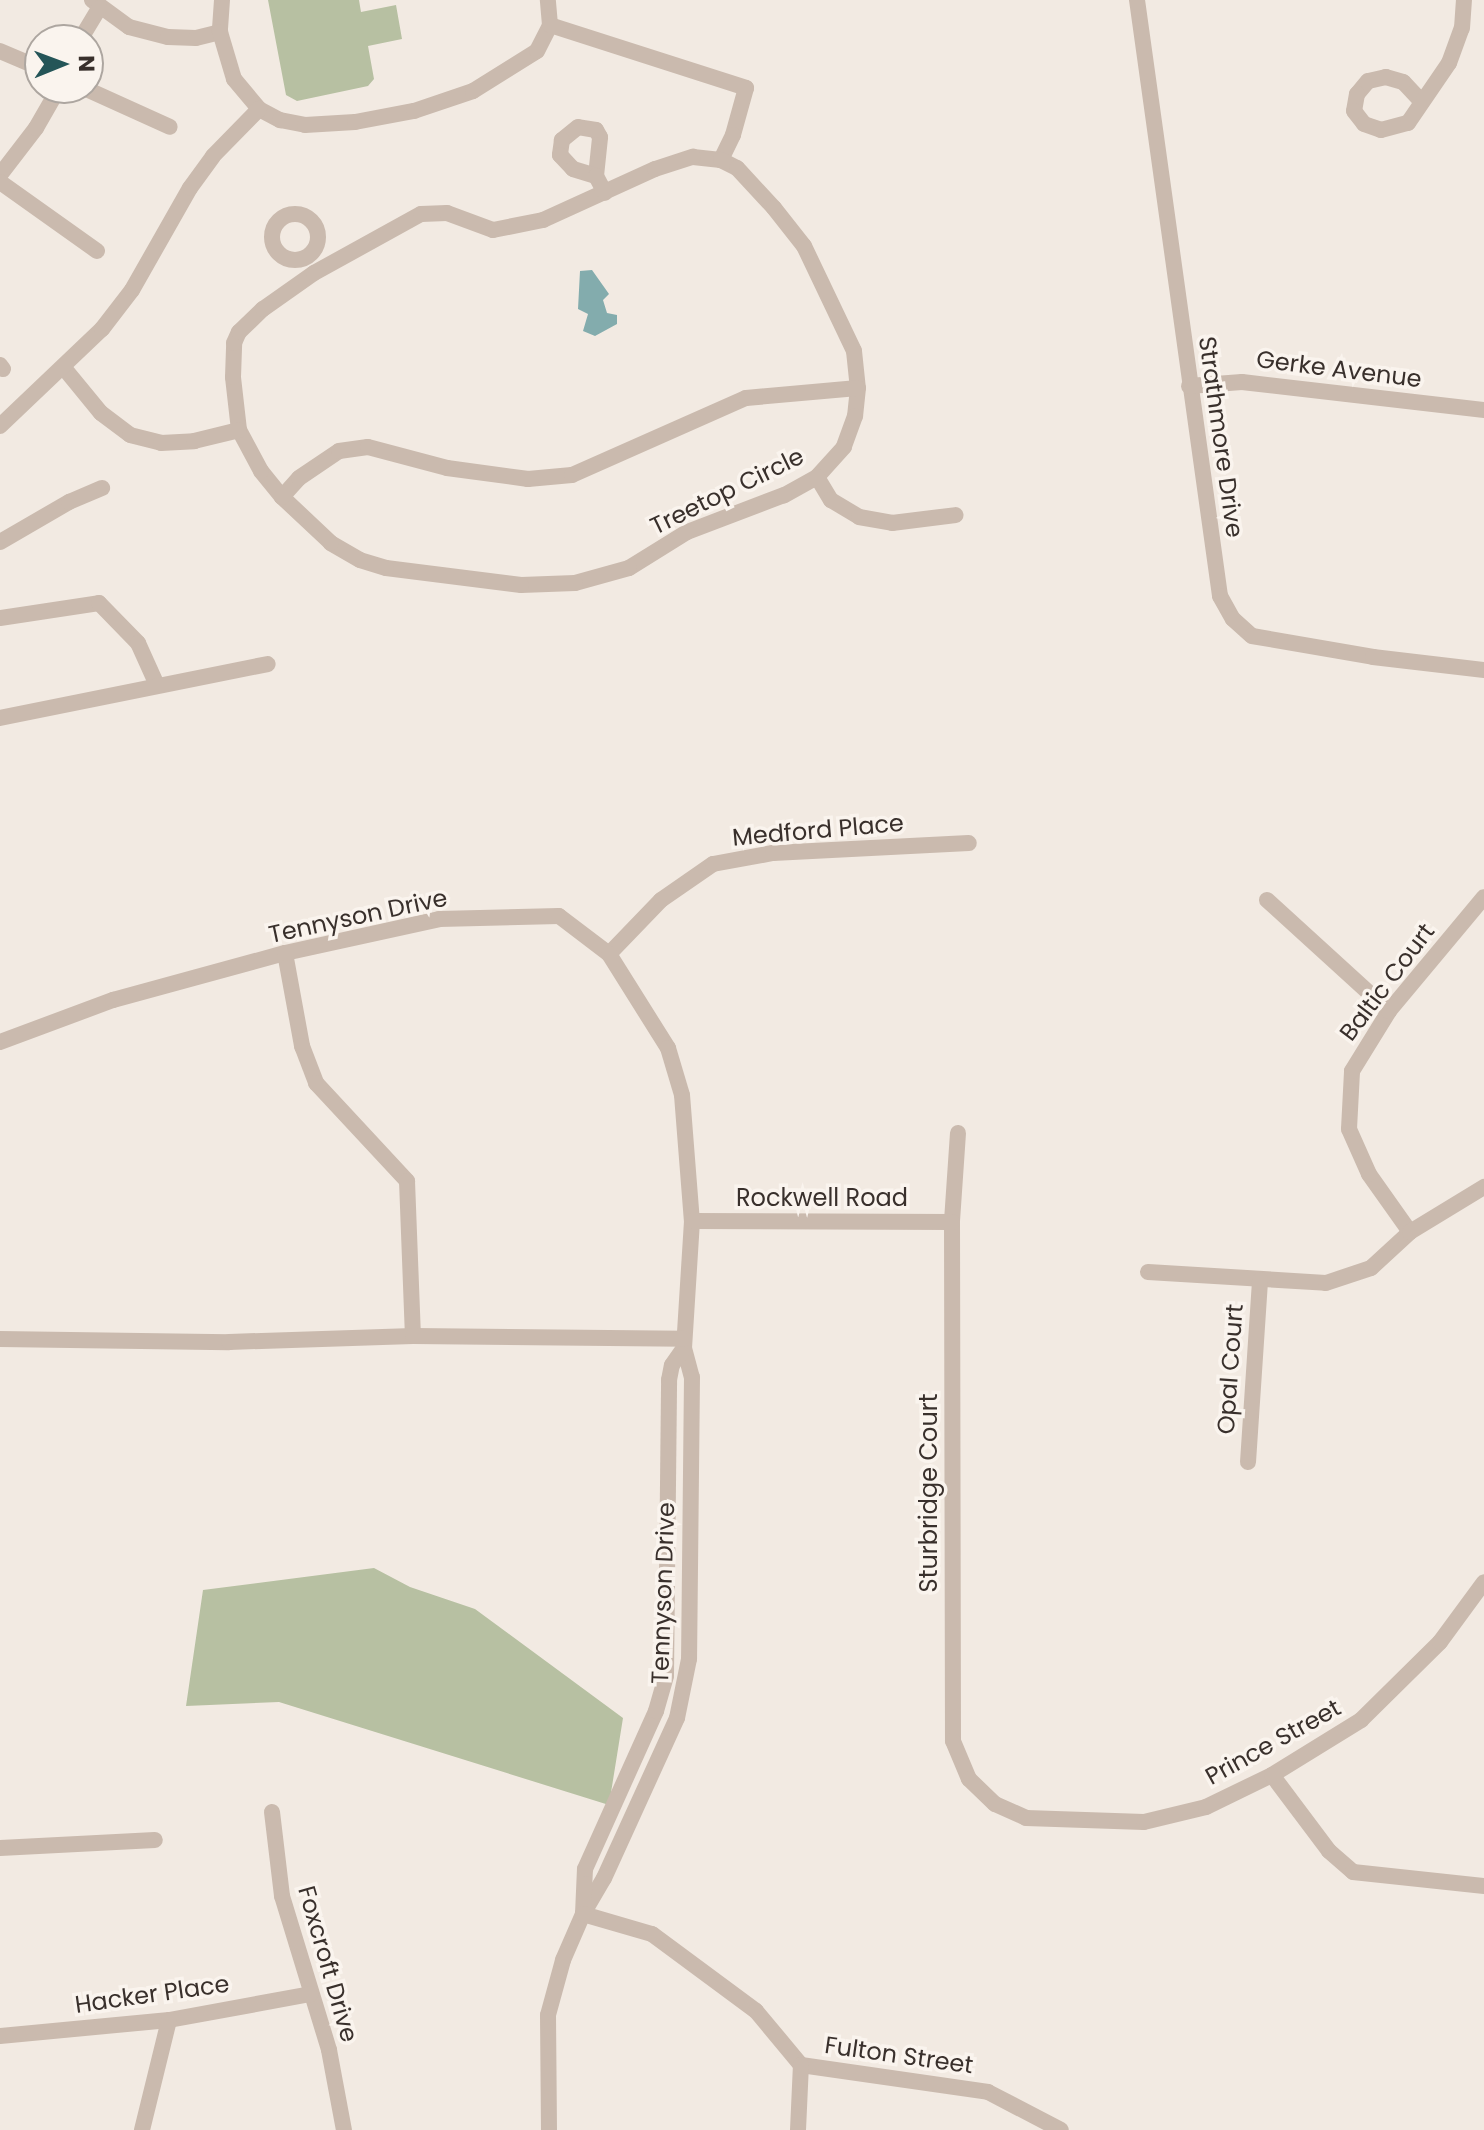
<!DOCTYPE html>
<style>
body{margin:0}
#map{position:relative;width:1484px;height:2130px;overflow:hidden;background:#f2eae2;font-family:Poppins,sans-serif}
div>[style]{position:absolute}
.green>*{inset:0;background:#b7c0a2}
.water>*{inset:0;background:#83acad}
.street>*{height:16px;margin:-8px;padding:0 8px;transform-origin:8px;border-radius:8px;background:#cabaae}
.street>.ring{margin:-8px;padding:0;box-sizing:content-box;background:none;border:16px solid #cabaae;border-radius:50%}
span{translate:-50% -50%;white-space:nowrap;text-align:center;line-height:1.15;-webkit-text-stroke:7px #faf4ee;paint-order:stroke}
.street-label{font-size:24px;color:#39302c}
.north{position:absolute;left:24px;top:24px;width:80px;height:80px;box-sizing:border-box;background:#faf4ee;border:2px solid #ada6a0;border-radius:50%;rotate:89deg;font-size:22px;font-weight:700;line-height:32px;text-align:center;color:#39302c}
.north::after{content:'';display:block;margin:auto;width:28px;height:36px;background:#245558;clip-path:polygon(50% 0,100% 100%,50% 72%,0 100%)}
</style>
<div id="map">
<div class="green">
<div style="clip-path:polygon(268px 0,359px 0,361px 12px,396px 5px,402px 39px,368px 46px,374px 79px,368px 86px,297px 101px,286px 95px)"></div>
<div style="clip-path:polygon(374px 1568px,410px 1587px,475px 1609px,623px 1718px,609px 1805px,279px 1702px,186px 1706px,203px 1590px)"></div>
</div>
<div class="water">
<div style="clip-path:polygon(592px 270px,609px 294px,603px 300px,607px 313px,617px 315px,617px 324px,595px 336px,583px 331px,588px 314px,578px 309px,580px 271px)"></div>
</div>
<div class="street">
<div style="left:92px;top:0;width:46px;rotate:36.1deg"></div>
<div style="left:129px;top:27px;width:40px;rotate:14.4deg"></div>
<div style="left:168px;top:37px;width:28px;rotate:2deg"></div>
<div style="left:196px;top:38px;width:25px;rotate:-14deg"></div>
<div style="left:222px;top:0;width:32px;rotate:94deg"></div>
<div style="left:220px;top:32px;width:49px;rotate:73.4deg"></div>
<div style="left:234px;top:79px;width:39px;rotate:50deg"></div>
<div style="left:259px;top:109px;width:24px;rotate:28deg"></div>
<div style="left:280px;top:120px;width:25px;rotate:11deg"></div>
<div style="left:305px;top:125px;width:50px;rotate:-3.4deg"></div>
<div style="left:355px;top:122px;width:60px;rotate:-10.6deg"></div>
<div style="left:414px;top:111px;width:62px;rotate:-18.7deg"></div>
<div style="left:473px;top:91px;width:75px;rotate:-32deg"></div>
<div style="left:537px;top:51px;width:29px;rotate:-63deg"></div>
<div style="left:550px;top:25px;width:25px;rotate:-95deg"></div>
<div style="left:1137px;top:0;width:602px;rotate:82.07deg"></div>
<div style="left:1220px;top:596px;width:26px;rotate:61deg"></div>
<div style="left:1233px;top:619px;width:25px;rotate:42deg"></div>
<div style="left:1252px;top:636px;width:123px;rotate:9.8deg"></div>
<div style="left:1373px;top:657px;width:112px;rotate:6.7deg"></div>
<div style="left:550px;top:25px;width:206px;rotate:17.8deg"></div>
<div style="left:746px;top:88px;width:49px;rotate:105.5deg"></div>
<div style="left:733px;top:135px;width:28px;rotate:116deg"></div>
<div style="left:80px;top:40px;width:37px;rotate:-59deg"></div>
<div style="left:0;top:51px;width:43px;rotate:23deg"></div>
<div style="left:84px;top:88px;width:94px;rotate:24.4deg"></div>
<div style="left:1421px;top:101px;width:26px;rotate:-133deg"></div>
<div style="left:1403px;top:82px;width:18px;rotate:-164deg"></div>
<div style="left:1386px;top:77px;width:18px;rotate:167deg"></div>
<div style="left:1368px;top:81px;width:17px;rotate:130deg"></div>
<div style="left:1357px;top:94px;width:17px;rotate:100deg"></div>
<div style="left:1354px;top:111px;width:16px;rotate:52deg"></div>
<div style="left:1364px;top:124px;width:18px;rotate:19deg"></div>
<div style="left:1381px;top:130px;width:28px;rotate:-15deg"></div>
<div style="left:1408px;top:123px;width:73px;rotate:-55.7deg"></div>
<div style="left:1449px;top:63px;width:37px;rotate:-70deg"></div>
<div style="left:1462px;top:28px;width:28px;rotate:-86deg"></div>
<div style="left:693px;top:157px;width:28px;rotate:6deg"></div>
<div style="left:721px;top:160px;width:18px;rotate:27deg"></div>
<div style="left:737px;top:168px;width:54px;rotate:47.2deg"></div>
<div style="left:774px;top:208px;width:48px;rotate:51.7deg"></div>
<div style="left:804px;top:246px;width:116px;rotate:64.5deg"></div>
<div style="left:854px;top:351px;width:37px;rotate:84deg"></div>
<div style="left:858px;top:388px;width:28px;rotate:96deg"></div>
<div style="left:855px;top:416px;width:33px;rotate:110deg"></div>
<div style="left:844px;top:447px;width:40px;rotate:132deg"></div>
<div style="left:817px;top:477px;width:38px;rotate:151deg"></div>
<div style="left:784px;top:495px;width:104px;rotate:159.1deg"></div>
<div style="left:687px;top:532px;width:68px;rotate:148.2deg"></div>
<div style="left:629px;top:568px;width:56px;rotate:164.5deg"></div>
<div style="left:575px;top:583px;width:54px;rotate:177.9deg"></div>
<div style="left:521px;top:585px;width:136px;rotate:-172.8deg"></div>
<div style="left:386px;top:568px;width:27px;rotate:-163deg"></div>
<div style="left:360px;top:560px;width:34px;rotate:-150deg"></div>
<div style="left:331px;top:543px;width:67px;rotate:-136.8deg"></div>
<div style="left:282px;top:497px;width:33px;rotate:-129deg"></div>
<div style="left:261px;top:471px;width:47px;rotate:-118.2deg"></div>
<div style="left:239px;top:430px;width:53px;rotate:-96.5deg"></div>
<div style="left:233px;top:377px;width:34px;rotate:-88deg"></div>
<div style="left:234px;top:343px;width:12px;rotate:-66deg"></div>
<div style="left:239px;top:332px;width:33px;rotate:-44deg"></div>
<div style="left:263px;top:309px;width:62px;rotate:-35.2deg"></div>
<div style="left:314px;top:273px;width:122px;rotate:-28.9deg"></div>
<div style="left:421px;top:214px;width:26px;rotate:-2deg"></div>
<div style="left:447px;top:213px;width:49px;rotate:20.3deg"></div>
<div style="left:493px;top:230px;width:51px;rotate:-11.3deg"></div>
<div style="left:543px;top:220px;width:123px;rotate:-24.5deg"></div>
<div style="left:655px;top:169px;width:40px;rotate:-18deg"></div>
<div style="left:0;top:175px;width:59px;rotate:-52.5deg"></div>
<div style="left:36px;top:128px;width:46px;rotate:-60.1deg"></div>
<div style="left:596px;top:176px;width:39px;rotate:-84deg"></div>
<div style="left:600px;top:137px;width:8px;rotate:-120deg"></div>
<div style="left:596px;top:130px;width:18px;rotate:-171deg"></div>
<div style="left:578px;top:127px;width:21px;rotate:141deg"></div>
<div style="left:562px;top:140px;width:15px;rotate:98deg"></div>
<div style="left:560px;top:155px;width:19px;rotate:47deg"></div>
<div style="left:573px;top:169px;width:24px;rotate:17deg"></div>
<div style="left:596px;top:176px;width:19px;rotate:62deg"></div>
<div style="left:0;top:182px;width:119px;rotate:35.4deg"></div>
<div class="ring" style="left:272px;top:214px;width:30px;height:30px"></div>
<div style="left:0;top:365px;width:5px;rotate:53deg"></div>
<div style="left:64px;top:368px;width:58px;rotate:50.6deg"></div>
<div style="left:101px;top:413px;width:36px;rotate:37deg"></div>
<div style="left:130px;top:435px;width:32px;rotate:14deg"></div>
<div style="left:161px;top:443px;width:33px;rotate:-3deg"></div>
<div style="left:194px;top:441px;width:46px;rotate:-13.7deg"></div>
<div style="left:1189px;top:386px;width:53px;rotate:-4.3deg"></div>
<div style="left:1242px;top:382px;width:244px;rotate:6.6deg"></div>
<div style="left:0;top:426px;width:141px;rotate:-43.6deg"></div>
<div style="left:102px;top:329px;width:49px;rotate:-52.4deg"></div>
<div style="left:132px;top:290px;width:117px;rotate:-60.4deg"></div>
<div style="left:190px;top:188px;width:39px;rotate:-54deg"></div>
<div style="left:213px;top:156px;width:66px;rotate:-45.6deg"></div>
<div style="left:817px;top:477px;width:27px;rotate:59deg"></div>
<div style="left:831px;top:500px;width:33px;rotate:31deg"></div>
<div style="left:859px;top:517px;width:34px;rotate:10deg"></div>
<div style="left:892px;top:523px;width:64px;rotate:-7.1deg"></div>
<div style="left:282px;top:497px;width:25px;rotate:-48deg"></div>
<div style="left:299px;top:478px;width:48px;rotate:-34deg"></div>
<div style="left:339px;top:451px;width:29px;rotate:-8deg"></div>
<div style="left:368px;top:447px;width:82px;rotate:14.9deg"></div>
<div style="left:447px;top:468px;width:82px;rotate:7.7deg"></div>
<div style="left:528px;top:479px;width:44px;rotate:-5.2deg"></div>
<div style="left:572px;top:475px;width:190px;rotate:-23.9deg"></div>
<div style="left:746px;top:398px;width:112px;rotate:-5.1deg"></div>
<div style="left:0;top:542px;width:80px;rotate:-30.1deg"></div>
<div style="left:69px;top:502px;width:36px;rotate:-23deg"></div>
<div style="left:0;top:618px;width:100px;rotate:-8.6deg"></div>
<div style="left:99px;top:603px;width:56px;rotate:45.7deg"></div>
<div style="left:138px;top:643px;width:46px;rotate:65.7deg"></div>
<div style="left:0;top:718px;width:273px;rotate:-11.4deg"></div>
<div style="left:1267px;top:900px;width:165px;rotate:42.3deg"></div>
<div style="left:285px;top:953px;width:95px;rotate:79.6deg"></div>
<div style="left:302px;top:1046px;width:40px;rotate:69deg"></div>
<div style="left:316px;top:1083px;width:134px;rotate:47.1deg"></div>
<div style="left:407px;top:1181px;width:155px;rotate:87.8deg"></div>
<div style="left:609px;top:954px;width:75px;rotate:-46.1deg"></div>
<div style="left:661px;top:900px;width:63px;rotate:-34.7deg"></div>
<div style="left:713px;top:864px;width:61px;rotate:-10.4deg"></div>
<div style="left:773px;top:853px;width:196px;rotate:-2.9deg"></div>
<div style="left:0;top:1042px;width:121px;rotate:-20.4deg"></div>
<div style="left:113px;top:1000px;width:178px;rotate:-15.3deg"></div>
<div style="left:285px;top:953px;width:158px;rotate:-12.4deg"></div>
<div style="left:439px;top:919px;width:120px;rotate:-1.4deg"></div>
<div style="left:559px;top:916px;width:63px;rotate:37.2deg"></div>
<div style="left:609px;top:954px;width:111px;rotate:57.9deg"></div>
<div style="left:668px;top:1048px;width:49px;rotate:73.4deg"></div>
<div style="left:682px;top:1095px;width:126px;rotate:85.5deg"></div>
<div style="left:692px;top:1221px;width:127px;rotate:93.6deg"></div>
<div style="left:684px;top:1348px;width:30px;rotate:75deg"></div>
<div style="left:692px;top:1377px;width:282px;rotate:90.6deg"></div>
<div style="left:689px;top:1659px;width:60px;rotate:101.5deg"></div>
<div style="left:677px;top:1718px;width:176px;rotate:114.5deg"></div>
<div style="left:604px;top:1878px;width:42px;rotate:120.3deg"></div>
<div style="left:583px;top:1914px;width:45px;rotate:-87.5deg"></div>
<div style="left:585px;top:1869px;width:173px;rotate:-65.8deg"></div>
<div style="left:656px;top:1711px;width:37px;rotate:-74deg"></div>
<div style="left:666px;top:1675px;width:295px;rotate:-89.4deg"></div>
<div style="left:669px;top:1380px;width:15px;rotate:-79deg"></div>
<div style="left:672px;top:1365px;width:21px;rotate:-55deg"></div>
<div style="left:958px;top:1133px;width:89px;rotate:93.9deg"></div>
<div style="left:952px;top:1222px;width:519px;rotate:89.89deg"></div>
<div style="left:953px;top:1741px;width:41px;rotate:67.2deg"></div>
<div style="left:969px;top:1779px;width:36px;rotate:44deg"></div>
<div style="left:995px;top:1804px;width:34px;rotate:24deg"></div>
<div style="left:1026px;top:1818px;width:118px;rotate:1.9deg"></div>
<div style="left:1144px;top:1822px;width:64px;rotate:-13.6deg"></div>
<div style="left:1206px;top:1807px;width:73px;rotate:-25.9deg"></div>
<div style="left:1272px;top:1775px;width:105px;rotate:-31.7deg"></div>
<div style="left:1361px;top:1720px;width:111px;rotate:-44.6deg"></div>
<div style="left:1440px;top:1642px;width:74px;rotate:-53.7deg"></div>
<div style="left:692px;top:1221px;width:260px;rotate:0.2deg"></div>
<div style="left:1410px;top:1232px;width:71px;rotate:-125.3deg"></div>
<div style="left:1369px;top:1174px;width:49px;rotate:-114deg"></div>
<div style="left:1349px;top:1129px;width:58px;rotate:-87deg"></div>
<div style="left:1352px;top:1071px;width:70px;rotate:-58.3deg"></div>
<div style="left:1389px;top:1011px;width:148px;rotate:-50.2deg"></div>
<div style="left:1148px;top:1272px;width:178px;rotate:3.5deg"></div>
<div style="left:1326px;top:1283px;width:47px;rotate:-18.4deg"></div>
<div style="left:1371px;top:1268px;width:53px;rotate:-42.7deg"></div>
<div style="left:1410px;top:1232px;width:87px;rotate:-31.3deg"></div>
<div style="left:0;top:1339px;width:229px;rotate:0.8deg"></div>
<div style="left:229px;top:1342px;width:184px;rotate:-1.9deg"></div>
<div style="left:413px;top:1336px;width:271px;rotate:0.6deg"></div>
<div style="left:1248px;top:1462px;width:182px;rotate:-86.2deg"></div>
<div style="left:1272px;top:1775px;width:95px;rotate:53.1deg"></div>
<div style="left:1329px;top:1851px;width:32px;rotate:41deg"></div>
<div style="left:1353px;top:1872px;width:132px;rotate:6.1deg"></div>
<div style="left:272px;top:1812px;width:85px;rotate:83.2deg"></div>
<div style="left:282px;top:1896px;width:161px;rotate:73deg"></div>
<div style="left:329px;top:2050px;width:81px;rotate:79.4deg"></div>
<div style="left:0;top:1848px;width:155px;rotate:-3deg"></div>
<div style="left:0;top:2036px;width:170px;rotate:-5.4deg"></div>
<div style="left:169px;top:2020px;width:144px;rotate:-10.4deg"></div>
<div style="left:142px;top:2130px;width:113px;rotate:-76.2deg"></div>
<div style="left:549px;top:2130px;width:115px;rotate:-90.5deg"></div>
<div style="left:548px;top:2015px;width:57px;rotate:-74.7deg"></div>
<div style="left:563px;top:1960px;width:50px;rotate:-66.5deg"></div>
<div style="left:583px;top:1914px;width:72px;rotate:16.2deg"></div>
<div style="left:652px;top:1934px;width:129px;rotate:36.5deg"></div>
<div style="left:756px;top:2011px;width:70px;rotate:50.2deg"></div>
<div style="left:801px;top:2065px;width:189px;rotate:8.2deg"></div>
<div style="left:988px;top:2092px;width:82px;rotate:27.5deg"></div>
<div style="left:798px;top:2130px;width:65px;rotate:-87.4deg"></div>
</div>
<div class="street-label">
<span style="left:1339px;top:369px;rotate:7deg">Gerke Avenue</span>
<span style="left:1221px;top:437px;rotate:82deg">Strathmore Drive</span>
<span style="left:727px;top:491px;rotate:-26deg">Treetop Circle</span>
<span style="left:818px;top:830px;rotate:-5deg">Medford Place</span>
<span style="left:358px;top:916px;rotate:-12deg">Tennyson Drive</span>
<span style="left:1387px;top:982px;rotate:-53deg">Baltic Court</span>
<span style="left:822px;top:1198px">Rockwell Road</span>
<span style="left:1230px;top:1369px;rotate:-86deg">Opal Court</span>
<span style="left:929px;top:1493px;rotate:-90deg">Sturbridge Court</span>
<span style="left:663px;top:1593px;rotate:-88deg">Tennyson Drive</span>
<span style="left:1273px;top:1742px;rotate:-29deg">Prince Street</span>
<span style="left:328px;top:1964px;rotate:74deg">Foxcroft Drive</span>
<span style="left:152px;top:1994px;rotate:-8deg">Hacker Place</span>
<span style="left:899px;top:2055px;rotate:8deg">Fulton Street</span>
</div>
<div class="north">N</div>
</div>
